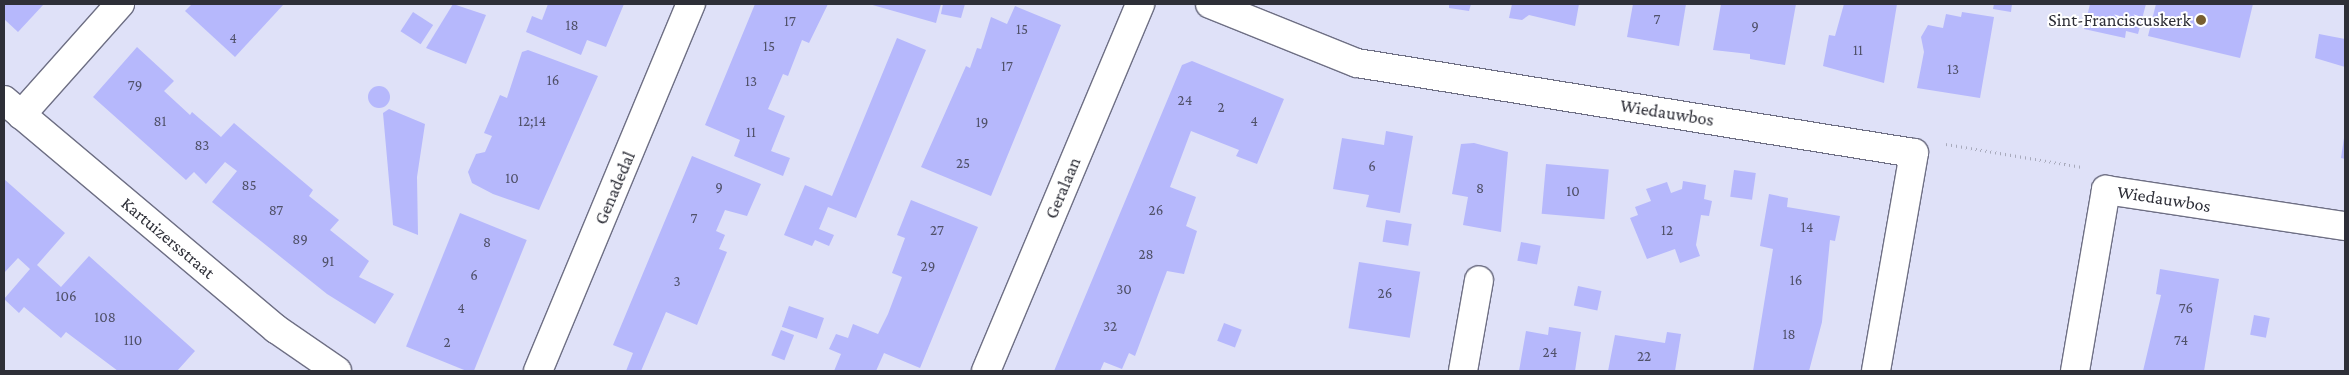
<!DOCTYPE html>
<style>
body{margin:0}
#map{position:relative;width:2349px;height:375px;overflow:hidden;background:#dfe1f8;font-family:"Crimson Pro",serif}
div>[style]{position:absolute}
.building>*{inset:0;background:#b6b8fc;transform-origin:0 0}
.round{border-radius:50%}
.path>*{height:3px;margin-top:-1.5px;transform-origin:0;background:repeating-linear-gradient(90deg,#a8aabc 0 1px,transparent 0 5px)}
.roads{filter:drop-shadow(1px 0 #6e6f84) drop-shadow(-1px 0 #6e6f84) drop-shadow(0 1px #6e6f84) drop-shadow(0 -1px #6e6f84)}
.minor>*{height:28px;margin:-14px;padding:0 14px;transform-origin:14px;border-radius:14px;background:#fff}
.dots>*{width:14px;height:14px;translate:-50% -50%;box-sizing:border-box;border:2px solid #fff;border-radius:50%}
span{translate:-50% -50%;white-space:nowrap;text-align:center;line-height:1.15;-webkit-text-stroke:4px #fff;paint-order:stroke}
.number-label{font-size:15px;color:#505169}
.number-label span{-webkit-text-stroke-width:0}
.poi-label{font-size:18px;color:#2e2f38}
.right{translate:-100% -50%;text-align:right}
.street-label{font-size:18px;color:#2e2f38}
.frame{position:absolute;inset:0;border:5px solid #2e2f38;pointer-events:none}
</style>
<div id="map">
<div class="building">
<div style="clip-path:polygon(4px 4px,44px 4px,18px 32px,4px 19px)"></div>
<div style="clip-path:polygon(192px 4px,284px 4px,235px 57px,185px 11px)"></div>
<div style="clip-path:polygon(453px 4px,486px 15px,466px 64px,426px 48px)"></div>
<div style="clip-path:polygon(548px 4px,624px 4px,606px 47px,587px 40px,581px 55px,526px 32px,532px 16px,542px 20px)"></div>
<div style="clip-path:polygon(755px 4px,828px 4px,809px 43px,802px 40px,788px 76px,783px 74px,768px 109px,785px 116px,771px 151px,790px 158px,783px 176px,734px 156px,740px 140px,705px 125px)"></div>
<div style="clip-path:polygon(869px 4px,941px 4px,936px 23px)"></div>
<div style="clip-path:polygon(943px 4px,965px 4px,961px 18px,941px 14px)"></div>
<div style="clip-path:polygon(1449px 4px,1471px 4px,1469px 11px,1449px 8px)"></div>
<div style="clip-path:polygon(1512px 4px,1579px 4px,1575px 26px,1529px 15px,1522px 20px,1509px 18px)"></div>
<div style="clip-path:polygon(1633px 4px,1686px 4px,1679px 46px,1627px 37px)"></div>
<div style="clip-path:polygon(1721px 4px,1796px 4px,1785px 65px,1750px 59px,1750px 54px,1713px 50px)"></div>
<div style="clip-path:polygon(1844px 4px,1897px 4px,1884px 83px,1823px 66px,1829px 35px,1835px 36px)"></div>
<div style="clip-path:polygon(1994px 4px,2012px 4px,2011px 12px,1993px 9px)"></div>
<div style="clip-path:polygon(2090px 4px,2146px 4px,2138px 34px,2126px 31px,2125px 38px,2084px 29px)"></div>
<div style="clip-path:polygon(2156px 4px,2253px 4px,2240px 58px,2148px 36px)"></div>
<div style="clip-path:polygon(1015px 6px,1061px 25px,991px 196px,921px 167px,966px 66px,970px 68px,977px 48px,981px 49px,991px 17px,1007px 24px)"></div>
<div style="left:413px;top:12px;width:24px;height:23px;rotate:33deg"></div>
<div style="clip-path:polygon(1962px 12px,1994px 17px,1980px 98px,1917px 88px,1924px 52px,1921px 37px,1928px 25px,1943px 28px,1946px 14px,1961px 17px)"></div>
<div style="clip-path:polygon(2319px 34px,2345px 39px,2345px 67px,2315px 58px)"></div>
<div style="clip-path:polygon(897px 38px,926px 50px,856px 218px,828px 207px,819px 229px,834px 235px,829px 246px,815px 240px,812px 246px,784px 235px,805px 185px,832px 196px)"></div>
<div style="clip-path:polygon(137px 47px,174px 81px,164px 91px,190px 115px,192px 112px,221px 137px,234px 123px,313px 190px,309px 196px,339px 220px,330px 230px,369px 261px,359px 277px,394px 294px,375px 324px,327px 294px,212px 202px,237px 171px,225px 162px,206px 184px,194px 172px,186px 180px,93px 97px)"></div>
<div style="clip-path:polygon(528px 50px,598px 76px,539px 210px,493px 194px,472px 183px,468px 172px,476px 154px,485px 152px,492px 136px,484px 133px,500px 95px,507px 98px,522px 52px)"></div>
<div style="clip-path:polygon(1192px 61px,1284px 99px,1257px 164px,1236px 156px,1239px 150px,1191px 131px,1170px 187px,1196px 197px,1186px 226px,1197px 231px,1184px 274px,1167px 271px,1135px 356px,1129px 353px,1122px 369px,1104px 362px,1100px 371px,1054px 371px,1182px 65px)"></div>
<div class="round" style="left:368px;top:86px;width:22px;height:22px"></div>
<div style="clip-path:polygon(389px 109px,425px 124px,417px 177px,418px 235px,393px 225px,383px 113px)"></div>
<div style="clip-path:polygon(1386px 131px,1413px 136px,1400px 213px,1366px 207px,1369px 195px,1333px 189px,1342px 138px,1384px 145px)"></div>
<div style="clip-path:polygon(2344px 138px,2345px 138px,2345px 159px,2341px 158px)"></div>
<div style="clip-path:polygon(1474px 143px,1508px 152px,1501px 232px,1463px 225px,1468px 197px,1452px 194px,1461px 144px)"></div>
<div style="clip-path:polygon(692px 156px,761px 184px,747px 216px,725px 210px,716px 231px,725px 235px,719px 249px,727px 252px,697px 325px,666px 312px,641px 371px,626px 371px,633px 353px,613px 345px)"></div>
<div style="left:1546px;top:164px;width:63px;height:50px;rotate:5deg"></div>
<div style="left:1734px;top:170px;width:22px;height:27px;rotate:8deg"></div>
<div style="clip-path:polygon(4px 179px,65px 233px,37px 265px,61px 287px,89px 256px,195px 351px,177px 371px,118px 371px,66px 332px,61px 338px,24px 307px,19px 313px,4px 299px,30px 269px,18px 258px,4px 273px)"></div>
<div style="clip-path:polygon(1683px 181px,1706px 185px,1704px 199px,1712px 201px,1709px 216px,1701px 215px,1696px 245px,1700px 256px,1680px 263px,1675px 249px,1647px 259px,1630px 218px,1638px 215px,1635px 207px,1651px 201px,1646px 189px,1667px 182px,1671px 193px,1682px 189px)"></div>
<div style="clip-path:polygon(1769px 194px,1788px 198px,1787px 207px,1840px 216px,1835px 241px,1830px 240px,1822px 322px,1809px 371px,1753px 371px,1773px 249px,1760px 246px)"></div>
<div style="clip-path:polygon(911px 200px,978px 227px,920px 368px,884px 353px,876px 371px,834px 371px,841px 354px,829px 349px,836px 334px,848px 338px,853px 324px,878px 334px,888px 314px,902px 277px,892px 273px,905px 238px,897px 235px)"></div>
<div style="left:460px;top:213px;width:72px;height:144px;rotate:22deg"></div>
<div style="left:1386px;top:220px;width:26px;height:22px;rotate:9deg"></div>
<div style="left:1521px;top:242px;width:20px;height:19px;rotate:11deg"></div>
<div style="left:1359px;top:262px;width:62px;height:67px;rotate:9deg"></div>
<div style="clip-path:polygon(2160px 269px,2219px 279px,2204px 371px,2143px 371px,2161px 295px,2156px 294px)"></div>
<div style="left:1578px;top:286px;width:24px;height:20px;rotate:12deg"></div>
<div style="left:789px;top:306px;width:37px;height:22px;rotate:19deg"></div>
<div style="left:2254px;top:315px;width:16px;height:20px;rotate:11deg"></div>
<div style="left:1224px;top:323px;width:19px;height:19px;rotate:21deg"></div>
<div style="clip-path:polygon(1549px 327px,1581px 332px,1575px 371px,1519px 371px,1526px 331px,1548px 335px)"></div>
<div style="left:781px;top:330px;width:14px;height:27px;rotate:21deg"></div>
<div style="clip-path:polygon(1667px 332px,1681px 334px,1675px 371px,1608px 371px,1615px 335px,1665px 343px)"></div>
</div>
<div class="path">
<div style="left:1946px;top:144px;width:138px;rotate:9.6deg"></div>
</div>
<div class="roads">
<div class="minor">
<div style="left:1210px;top:4px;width:158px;rotate:21.9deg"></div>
<div style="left:1357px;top:63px;width:564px;rotate:9.18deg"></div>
<div style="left:1914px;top:153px;width:221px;rotate:99.9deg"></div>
<div style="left:4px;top:100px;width:356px;rotate:40.1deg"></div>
<div style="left:276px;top:329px;width:74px;rotate:34.5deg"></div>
<div style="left:21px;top:115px;width:149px;rotate:-48.3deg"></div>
<div style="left:538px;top:371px;width:398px;rotate:-67.4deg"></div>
<div style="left:986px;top:371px;width:398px;rotate:-67.2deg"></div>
<div style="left:1463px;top:371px;width:92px;rotate:-80deg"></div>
<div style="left:2075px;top:371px;width:184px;rotate:-80.3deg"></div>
<div style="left:2106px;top:190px;width:242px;rotate:8.6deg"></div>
</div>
</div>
<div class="dots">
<div style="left:2201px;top:20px;background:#785e30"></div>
</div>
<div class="number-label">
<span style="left:1657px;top:20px">7</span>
<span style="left:790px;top:22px">17</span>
<span style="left:572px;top:26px">18</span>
<span style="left:1755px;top:27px">9</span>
<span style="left:1022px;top:30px">15</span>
<span style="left:233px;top:39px">4</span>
<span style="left:769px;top:47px">15</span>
<span style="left:1858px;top:51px">11</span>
<span style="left:1007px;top:67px">17</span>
<span style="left:1953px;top:70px">13</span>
<span style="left:553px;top:81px">16</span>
<span style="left:751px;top:82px">13</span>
<span style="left:135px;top:86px">79</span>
<span style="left:1185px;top:101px">24</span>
<span style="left:1221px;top:108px">2</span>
<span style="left:160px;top:122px">81</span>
<span style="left:532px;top:122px">12;14</span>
<span style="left:1254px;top:122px">4</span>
<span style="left:982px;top:123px">19</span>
<span style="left:751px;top:133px">11</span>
<span style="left:202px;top:146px">83</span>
<span style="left:963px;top:164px">25</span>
<span style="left:1372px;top:167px">6</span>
<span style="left:512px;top:179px">10</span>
<span style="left:249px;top:186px">85</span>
<span style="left:719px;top:188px">9</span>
<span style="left:1480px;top:189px">8</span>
<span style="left:1573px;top:192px">10</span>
<span style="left:276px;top:211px">87</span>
<span style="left:1156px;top:211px">26</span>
<span style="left:694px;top:219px">7</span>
<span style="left:1807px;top:228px">14</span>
<span style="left:937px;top:231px">27</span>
<span style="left:1667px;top:231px">12</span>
<span style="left:300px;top:240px">89</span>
<span style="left:487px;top:243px">8</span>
<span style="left:1146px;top:255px">28</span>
<span style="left:328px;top:262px">91</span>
<span style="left:928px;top:267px">29</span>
<span style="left:474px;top:276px">6</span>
<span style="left:1796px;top:281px">16</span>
<span style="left:677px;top:282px">3</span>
<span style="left:1124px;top:290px">30</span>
<span style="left:1385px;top:294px">26</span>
<span style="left:66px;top:297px">106</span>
<span style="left:461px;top:309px">4</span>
<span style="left:2186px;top:309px">76</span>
<span style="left:105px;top:318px">108</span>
<span style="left:1110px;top:327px">32</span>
<span style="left:1789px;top:335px">18</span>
<span style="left:133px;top:341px">110</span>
<span style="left:2181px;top:341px">74</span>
<span style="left:447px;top:343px">2</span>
<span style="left:1550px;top:353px">24</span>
<span style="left:1644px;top:357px">22</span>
</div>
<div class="poi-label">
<span class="right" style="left:2191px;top:20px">Sint-Franciscuskerk</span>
</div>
<div class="street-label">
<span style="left:1667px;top:113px;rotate:9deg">Wiedauwbos</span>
<span style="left:615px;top:188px;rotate:-67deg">Genadedal</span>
<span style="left:1063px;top:188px;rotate:-67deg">Geralaan</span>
<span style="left:2164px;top:199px;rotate:9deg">Wiedauwbos</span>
<span style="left:168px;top:238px;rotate:40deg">Kartuizersstraat</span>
</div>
<div class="frame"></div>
</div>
